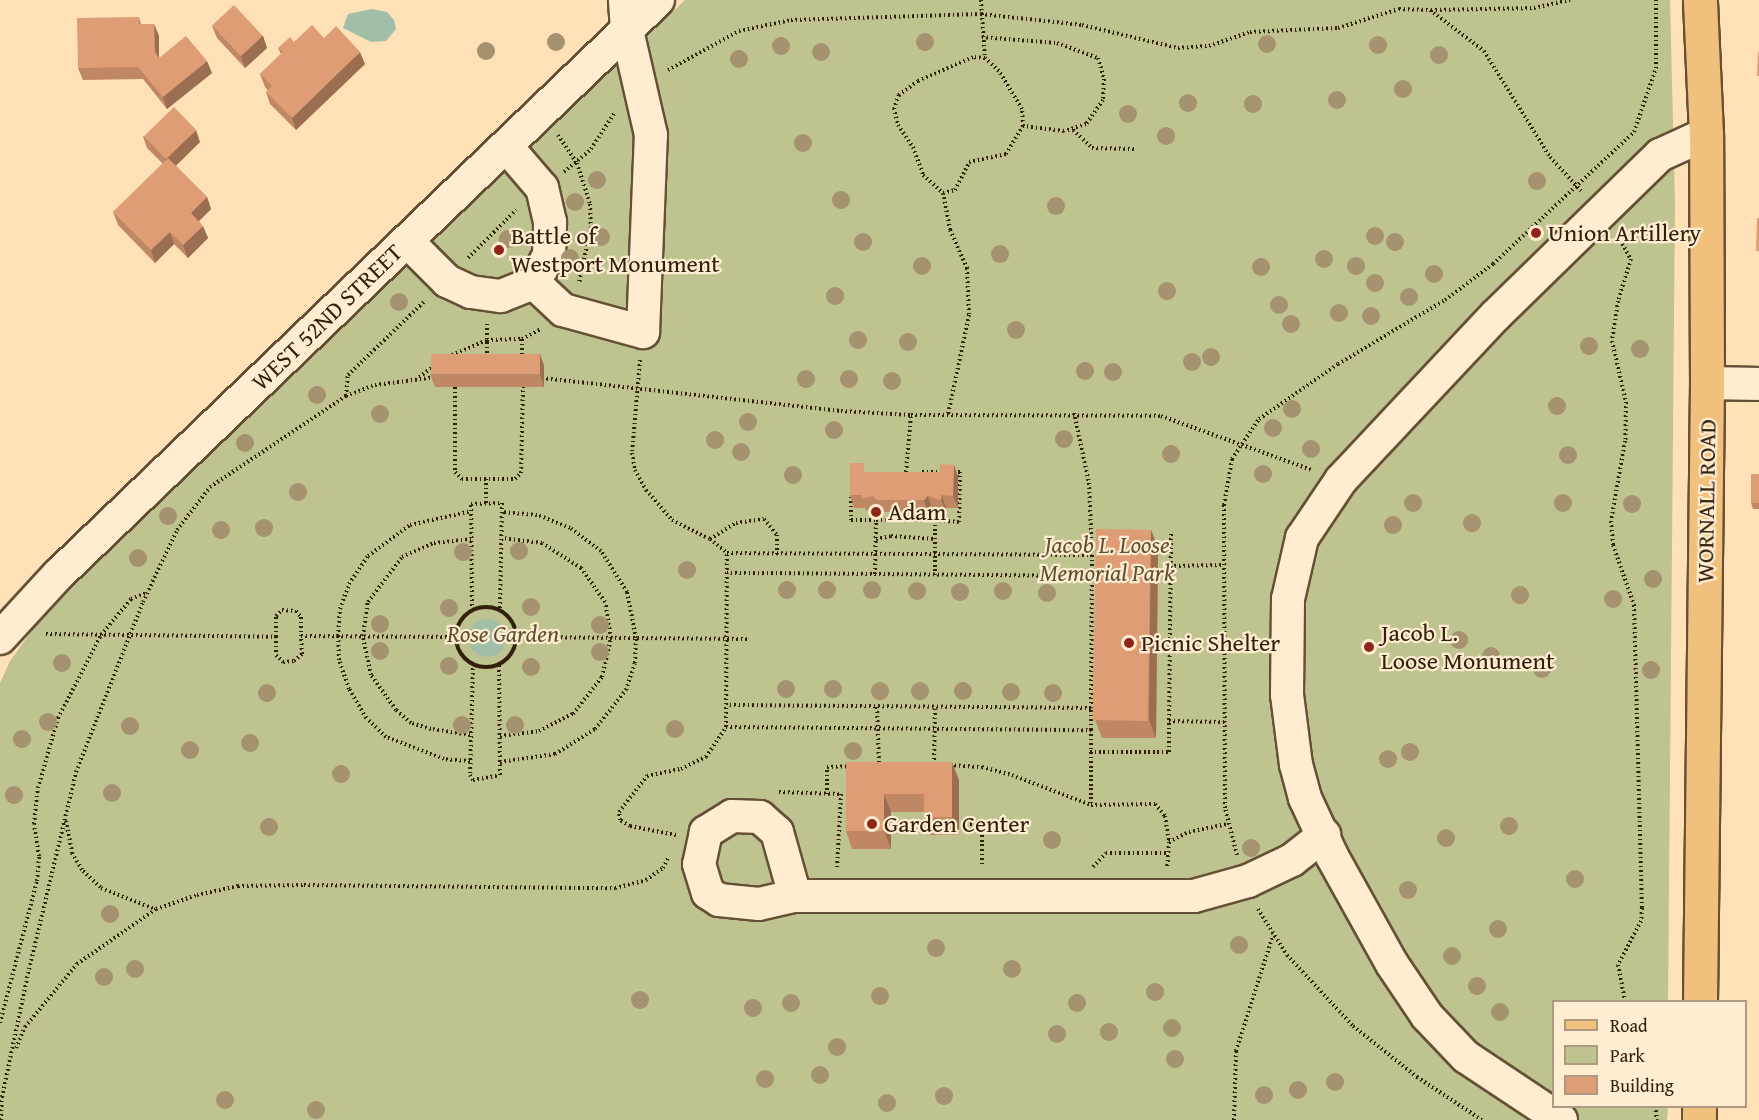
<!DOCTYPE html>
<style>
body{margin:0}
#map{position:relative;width:1759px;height:1120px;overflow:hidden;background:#ffe1b8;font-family:"Gentium Book Plus",serif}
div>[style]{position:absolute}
.green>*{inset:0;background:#bec390}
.water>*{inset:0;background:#a1bea9}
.round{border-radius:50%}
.path>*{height:4px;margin-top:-2px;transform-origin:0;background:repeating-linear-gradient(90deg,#32200a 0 1.5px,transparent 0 4.5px)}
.path>.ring{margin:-2px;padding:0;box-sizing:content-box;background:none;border:4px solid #32200a;border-radius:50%}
.roads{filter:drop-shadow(2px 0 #655036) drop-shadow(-2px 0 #655036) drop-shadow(0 2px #655036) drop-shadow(0 -2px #655036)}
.minor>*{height:32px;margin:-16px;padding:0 16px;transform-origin:16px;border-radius:16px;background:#ffecd1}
.major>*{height:33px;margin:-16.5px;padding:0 16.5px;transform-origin:16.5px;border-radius:16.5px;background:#f0c07c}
.trees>*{width:18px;height:18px;margin:-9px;border-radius:50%;background:#a5926e}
.wall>*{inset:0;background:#bf8764}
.shaded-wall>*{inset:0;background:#9b6e51}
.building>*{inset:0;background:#de9d74;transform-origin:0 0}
.dots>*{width:16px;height:16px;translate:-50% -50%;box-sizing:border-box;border:3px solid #ffecd1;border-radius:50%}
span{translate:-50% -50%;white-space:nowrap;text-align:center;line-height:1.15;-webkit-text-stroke:4.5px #ffecd1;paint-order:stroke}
.poi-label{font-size:24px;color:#32200a}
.left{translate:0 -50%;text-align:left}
.street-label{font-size:24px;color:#32200a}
.park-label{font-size:24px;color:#5c5132;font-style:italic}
.legend{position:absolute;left:1552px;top:1000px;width:195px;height:108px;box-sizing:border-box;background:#ffecd1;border:2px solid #ad9a81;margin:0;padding:8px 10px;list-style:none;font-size:18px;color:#32200a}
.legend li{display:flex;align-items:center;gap:12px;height:30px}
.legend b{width:30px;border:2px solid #ad9a81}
</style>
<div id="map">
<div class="green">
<div style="clip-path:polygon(685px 0,1670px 0,1675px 203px,1668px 1001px,1554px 1002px,1554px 1106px,1668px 1107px,1667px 1120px,0 1120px,0 683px,10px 661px,46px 611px)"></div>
</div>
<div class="water">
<div style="clip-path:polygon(372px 9px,387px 12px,394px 20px,396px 29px,386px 41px,371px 42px,343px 28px,348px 14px)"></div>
<div class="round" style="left:468px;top:619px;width:38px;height:38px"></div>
</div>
<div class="path">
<div style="left:981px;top:0;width:58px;rotate:86.1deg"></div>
<div style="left:1431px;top:10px;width:103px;rotate:-1.1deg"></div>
<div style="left:1534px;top:8px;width:37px;rotate:-13deg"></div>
<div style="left:982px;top:37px;width:75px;rotate:4.6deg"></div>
<div style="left:1057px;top:43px;width:44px;rotate:20.1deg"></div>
<div style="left:1098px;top:58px;width:22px;rotate:74deg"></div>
<div style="left:1104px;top:79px;width:21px;rotate:93deg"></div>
<div style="left:1103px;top:100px;width:29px;rotate:125deg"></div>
<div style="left:1086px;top:124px;width:23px;rotate:162deg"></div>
<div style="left:1064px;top:131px;width:41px;rotate:-173deg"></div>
<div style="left:668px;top:70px;width:81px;rotate:-28.8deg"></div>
<div style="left:739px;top:31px;width:53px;rotate:-11.9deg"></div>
<div style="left:791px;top:20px;width:190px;rotate:-1.8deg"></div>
<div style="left:981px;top:14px;width:102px;rotate:6.2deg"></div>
<div style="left:1082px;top:25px;width:99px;rotate:13.5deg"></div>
<div style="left:1178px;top:48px;width:31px;rotate:-4deg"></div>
<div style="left:1209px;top:46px;width:43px;rotate:-18.9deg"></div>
<div style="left:1250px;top:32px;width:88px;rotate:-2.6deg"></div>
<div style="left:1338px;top:28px;width:64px;rotate:-17.3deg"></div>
<div style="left:1399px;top:9px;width:31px;rotate:2deg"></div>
<div style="left:1430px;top:10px;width:68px;rotate:37.2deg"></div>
<div style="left:1484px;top:51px;width:125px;rotate:58.1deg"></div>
<div style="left:1550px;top:157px;width:46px;rotate:47.6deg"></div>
<div style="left:1073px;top:130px;width:26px;rotate:43deg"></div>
<div style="left:1092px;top:148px;width:42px;rotate:1.4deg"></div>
<div style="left:558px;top:135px;width:34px;rotate:56deg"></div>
<div style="left:577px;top:163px;width:43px;rotate:72.4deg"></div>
<div style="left:590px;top:204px;width:23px;rotate:88deg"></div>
<div style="left:591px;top:227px;width:57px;rotate:102.1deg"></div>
<div style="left:564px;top:172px;width:35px;rotate:-40deg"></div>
<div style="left:591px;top:149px;width:44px;rotate:-57deg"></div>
<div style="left:943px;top:193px;width:12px;rotate:-14deg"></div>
<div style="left:955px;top:190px;width:31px;rotate:-63deg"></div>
<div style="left:969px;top:162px;width:38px;rotate:-12deg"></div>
<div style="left:1006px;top:154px;width:33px;rotate:-59deg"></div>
<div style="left:1023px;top:126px;width:17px;rotate:-93deg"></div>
<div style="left:1022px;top:109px;width:44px;rotate:-121.2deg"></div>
<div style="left:999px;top:71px;width:19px;rotate:-137deg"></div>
<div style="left:985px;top:58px;width:12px;rotate:-175deg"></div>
<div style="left:973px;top:57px;width:60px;rotate:156.4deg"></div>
<div style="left:918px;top:81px;width:24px;rotate:144deg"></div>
<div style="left:899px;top:95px;width:14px;rotate:111deg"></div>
<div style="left:894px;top:108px;width:17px;rotate:77deg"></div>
<div style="left:898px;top:125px;width:27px;rotate:56deg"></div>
<div style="left:913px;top:147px;width:30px;rotate:70deg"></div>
<div style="left:923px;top:175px;width:27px;rotate:42deg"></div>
<div style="left:943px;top:193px;width:38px;rotate:79deg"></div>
<div style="left:950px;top:230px;width:42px;rotate:65.9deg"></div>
<div style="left:967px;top:268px;width:47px;rotate:87.6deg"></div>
<div style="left:969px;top:315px;width:102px;rotate:101.9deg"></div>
<div style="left:1618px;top:236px;width:26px;rotate:61deg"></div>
<div style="left:1631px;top:259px;width:44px;rotate:107.2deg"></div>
<div style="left:1618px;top:301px;width:40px;rotate:98.5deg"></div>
<div style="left:1612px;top:341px;width:63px;rotate:77.1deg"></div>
<div style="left:1626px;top:402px;width:39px;rotate:91deg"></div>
<div style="left:1625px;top:441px;width:81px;rotate:99.9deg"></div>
<div style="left:1611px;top:521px;width:24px;rotate:85deg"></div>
<div style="left:1613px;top:545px;width:64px;rotate:70.7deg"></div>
<div style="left:1634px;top:605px;width:303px;rotate:88.5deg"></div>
<div style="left:1642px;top:908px;width:13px;rotate:94deg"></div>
<div style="left:1641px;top:921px;width:50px;rotate:117.6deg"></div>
<div style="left:1618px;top:965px;width:38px;rotate:79deg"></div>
<div style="left:468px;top:258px;width:68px;rotate:-45deg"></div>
<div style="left:487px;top:324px;width:35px;rotate:90deg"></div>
<div style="left:522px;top:339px;width:17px;rotate:90deg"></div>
<div style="left:452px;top:355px;width:38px;rotate:-23deg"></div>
<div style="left:487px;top:340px;width:35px;rotate:-2deg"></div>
<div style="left:522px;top:339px;width:21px;rotate:-28deg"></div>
<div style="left:640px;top:360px;width:93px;rotate:94.9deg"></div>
<div style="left:632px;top:453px;width:17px;rotate:80deg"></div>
<div style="left:635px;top:470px;width:23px;rotate:61deg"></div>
<div style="left:646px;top:490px;width:40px;rotate:49deg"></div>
<div style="left:672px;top:520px;width:42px;rotate:26.6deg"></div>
<div style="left:710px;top:539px;width:31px;rotate:-32deg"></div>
<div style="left:736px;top:523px;width:28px;rotate:-8deg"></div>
<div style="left:764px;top:519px;width:21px;rotate:51deg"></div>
<div style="left:777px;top:535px;width:19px;rotate:90deg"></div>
<div style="left:419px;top:377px;width:17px;rotate:-36deg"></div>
<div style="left:542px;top:378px;width:301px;rotate:6.3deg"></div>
<div style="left:841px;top:411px;width:70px;rotate:3.3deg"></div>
<div style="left:911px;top:415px;width:250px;rotate:0.2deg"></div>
<div style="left:1161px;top:416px;width:160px;rotate:19.7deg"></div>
<div style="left:455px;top:383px;width:89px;rotate:90deg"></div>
<div style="left:455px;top:472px;width:10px;rotate:45deg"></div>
<div style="left:462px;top:479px;width:53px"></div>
<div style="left:515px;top:479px;width:8px;rotate:-45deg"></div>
<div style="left:521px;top:473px;width:91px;rotate:-88.7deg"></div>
<div style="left:346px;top:396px;width:21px;rotate:-85deg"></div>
<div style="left:348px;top:375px;width:107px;rotate:-43.9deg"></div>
<div style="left:1074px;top:413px;width:72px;rotate:77.9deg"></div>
<div style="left:1089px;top:483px;width:72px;rotate:87.6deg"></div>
<div style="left:906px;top:472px;width:57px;rotate:-85deg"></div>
<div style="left:922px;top:472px;width:23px"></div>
<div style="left:486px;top:479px;width:25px;rotate:90deg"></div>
<div style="left:851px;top:497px;width:23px;rotate:90deg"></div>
<div style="left:851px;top:520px;width:25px"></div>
<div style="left:935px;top:520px;width:24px;rotate:5deg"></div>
<div style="left:959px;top:522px;width:50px;rotate:-88.9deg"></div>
<div style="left:960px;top:472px;width:8px;rotate:180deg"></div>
<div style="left:1171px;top:534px;width:187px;rotate:90.6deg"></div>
<div style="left:1169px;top:721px;width:55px;rotate:1deg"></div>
<div style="left:710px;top:539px;width:22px;rotate:39deg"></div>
<div style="left:727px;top:553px;width:365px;rotate:0.3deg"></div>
<div style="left:1092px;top:555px;width:21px;rotate:90deg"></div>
<div style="left:1092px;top:576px;width:365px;rotate:-179.5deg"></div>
<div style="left:876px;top:539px;width:15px;rotate:-11deg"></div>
<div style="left:891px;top:536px;width:44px;rotate:3.9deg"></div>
<div style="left:1170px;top:566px;width:53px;rotate:-1.1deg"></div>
<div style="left:875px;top:574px;width:54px;rotate:-88.9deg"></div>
<div style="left:876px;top:520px;width:59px"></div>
<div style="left:935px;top:520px;width:55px;rotate:90deg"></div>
<div class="ring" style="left:456px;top:607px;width:56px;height:56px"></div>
<div style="left:472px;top:610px;width:106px;rotate:-90.5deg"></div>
<div style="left:471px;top:504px;width:31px;rotate:-2deg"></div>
<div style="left:502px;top:503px;width:107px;rotate:91.1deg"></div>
<div style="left:46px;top:634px;width:230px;rotate:0.7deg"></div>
<div style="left:276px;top:637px;width:21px;rotate:-90deg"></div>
<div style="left:276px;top:616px;width:8px;rotate:-45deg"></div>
<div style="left:282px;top:610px;width:14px;rotate:4deg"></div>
<div style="left:296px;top:611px;width:8px;rotate:50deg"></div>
<div style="left:301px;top:617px;width:19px;rotate:90deg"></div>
<div style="left:301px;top:636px;width:155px;rotate:0.4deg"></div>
<div style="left:276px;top:637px;width:18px;rotate:90deg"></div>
<div style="left:276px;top:655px;width:10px;rotate:45deg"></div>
<div style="left:283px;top:662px;width:11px;rotate:-5deg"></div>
<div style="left:294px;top:661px;width:11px;rotate:-41deg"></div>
<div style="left:302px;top:654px;width:18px;rotate:-93deg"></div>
<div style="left:516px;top:637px;width:233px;rotate:0.5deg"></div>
<div style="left:473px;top:664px;width:111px;rotate:91.5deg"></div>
<div style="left:470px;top:775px;width:6px;rotate:59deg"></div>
<div style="left:473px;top:780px;width:27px;rotate:-10deg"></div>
<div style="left:500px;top:775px;width:111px;rotate:-90.5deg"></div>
<div style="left:877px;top:707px;width:58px;rotate:88deg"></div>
<div style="left:1091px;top:708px;width:132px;rotate:-89.6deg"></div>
<div style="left:726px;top:727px;width:365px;rotate:0.5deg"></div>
<div style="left:1091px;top:730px;width:22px;rotate:-90deg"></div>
<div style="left:1091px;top:708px;width:364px;rotate:-179.5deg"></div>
<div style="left:1091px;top:730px;width:75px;rotate:90deg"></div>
<div style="left:470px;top:735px;width:39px;rotate:-171deg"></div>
<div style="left:431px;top:729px;width:21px;rotate:-163deg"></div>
<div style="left:411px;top:723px;width:20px;rotate:-139deg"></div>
<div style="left:396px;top:710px;width:43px;rotate:-125.5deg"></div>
<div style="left:371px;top:675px;width:40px;rotate:-102deg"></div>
<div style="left:363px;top:636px;width:34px;rotate:-82deg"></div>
<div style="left:368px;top:602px;width:56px;rotate:-52.9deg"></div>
<div style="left:402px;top:557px;width:35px;rotate:-24deg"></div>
<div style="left:434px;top:543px;width:37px;rotate:-6deg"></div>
<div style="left:500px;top:736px;width:39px;rotate:-7deg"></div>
<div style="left:539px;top:731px;width:38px;rotate:-27deg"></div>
<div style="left:573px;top:714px;width:47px;rotate:-51.9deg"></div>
<div style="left:602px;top:677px;width:40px;rotate:-77deg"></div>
<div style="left:611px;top:638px;width:36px;rotate:-99deg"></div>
<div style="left:605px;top:602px;width:42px;rotate:-125.2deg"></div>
<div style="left:581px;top:568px;width:46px;rotate:-147.3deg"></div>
<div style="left:542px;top:543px;width:40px;rotate:-172.9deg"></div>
<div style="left:1090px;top:752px;width:79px"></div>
<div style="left:1169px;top:752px;width:31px;rotate:-90deg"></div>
<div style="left:470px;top:761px;width:26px;rotate:-176deg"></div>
<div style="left:444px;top:759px;width:62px;rotate:-159.2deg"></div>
<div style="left:386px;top:737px;width:28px;rotate:-136deg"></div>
<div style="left:366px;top:718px;width:34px;rotate:-120deg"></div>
<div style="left:349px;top:689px;width:31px;rotate:-109deg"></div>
<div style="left:339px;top:660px;width:24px;rotate:-92deg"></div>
<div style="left:338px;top:636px;width:27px;rotate:-86deg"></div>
<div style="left:340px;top:609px;width:27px;rotate:-70deg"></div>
<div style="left:349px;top:584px;width:34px;rotate:-56deg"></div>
<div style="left:368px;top:556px;width:52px;rotate:-36.4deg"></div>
<div style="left:410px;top:525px;width:63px;rotate:-12.9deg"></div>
<div style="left:500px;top:762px;width:56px;rotate:-8.3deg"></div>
<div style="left:555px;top:754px;width:47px;rotate:-32deg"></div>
<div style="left:595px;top:729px;width:50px;rotate:-51.5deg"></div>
<div style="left:626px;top:690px;width:28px;rotate:-72deg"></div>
<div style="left:635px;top:663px;width:25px;rotate:-88deg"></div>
<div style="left:636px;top:638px;width:47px;rotate:-101.1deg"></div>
<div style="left:627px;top:592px;width:49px;rotate:-122.4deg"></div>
<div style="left:601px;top:551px;width:39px;rotate:-143deg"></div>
<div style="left:570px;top:528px;width:35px;rotate:-158deg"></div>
<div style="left:537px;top:515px;width:35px;rotate:-175deg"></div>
<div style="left:934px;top:764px;width:57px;rotate:-89deg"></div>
<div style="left:950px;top:765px;width:32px;rotate:4deg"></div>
<div style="left:982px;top:767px;width:31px;rotate:15deg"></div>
<div style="left:1012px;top:775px;width:85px;rotate:20.8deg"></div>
<div style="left:1091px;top:805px;width:64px;rotate:-0.9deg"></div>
<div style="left:1155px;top:804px;width:16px;rotate:50deg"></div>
<div style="left:1165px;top:816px;width:26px;rotate:81deg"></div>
<div style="left:1169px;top:842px;width:26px;rotate:94deg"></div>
<div style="left:779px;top:792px;width:62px;rotate:1.8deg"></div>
<div style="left:841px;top:794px;width:74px;rotate:93.1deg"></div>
<div style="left:827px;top:794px;width:27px;rotate:-90deg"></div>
<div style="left:827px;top:767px;width:23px;rotate:-2deg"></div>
<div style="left:66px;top:821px;width:33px;rotate:79deg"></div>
<div style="left:72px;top:853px;width:21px;rotate:59deg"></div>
<div style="left:83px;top:871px;width:25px;rotate:43deg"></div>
<div style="left:101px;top:888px;width:58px;rotate:21.3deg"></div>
<div style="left:966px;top:824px;width:12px"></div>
<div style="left:978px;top:824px;width:8px;rotate:60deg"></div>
<div style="left:982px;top:831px;width:35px;rotate:90deg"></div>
<div style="left:676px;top:835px;width:47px;rotate:-168.9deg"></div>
<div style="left:630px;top:826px;width:12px;rotate:-149deg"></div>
<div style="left:620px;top:820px;width:8px;rotate:-97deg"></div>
<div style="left:619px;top:812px;width:46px;rotate:-52.1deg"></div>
<div style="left:647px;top:776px;width:35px;rotate:-12deg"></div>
<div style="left:681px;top:769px;width:28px;rotate:-26deg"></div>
<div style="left:706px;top:757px;width:36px;rotate:-56deg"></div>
<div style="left:726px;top:727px;width:174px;rotate:-89.7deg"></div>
<div style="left:1169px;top:842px;width:22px;rotate:-27deg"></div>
<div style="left:1189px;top:832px;width:40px;rotate:-12deg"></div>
<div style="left:1237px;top:855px;width:49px;rotate:-104.3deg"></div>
<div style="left:1225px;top:808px;width:303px;rotate:-90.2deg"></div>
<div style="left:1224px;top:505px;width:47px;rotate:-80.1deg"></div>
<div style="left:1232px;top:459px;width:48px;rotate:-56deg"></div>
<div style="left:1259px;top:419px;width:96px;rotate:-34.8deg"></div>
<div style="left:1338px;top:364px;width:125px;rotate:-30.9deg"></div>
<div style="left:1445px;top:300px;width:60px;rotate:-36.9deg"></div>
<div style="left:1493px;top:264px;width:193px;rotate:-43.1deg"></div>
<div style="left:1634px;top:132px;width:68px;rotate:-71deg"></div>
<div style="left:1656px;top:68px;width:68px;rotate:-90deg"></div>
<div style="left:1093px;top:867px;width:19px;rotate:-47deg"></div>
<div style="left:1106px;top:853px;width:61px"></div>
<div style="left:1258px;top:909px;width:54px;rotate:57.8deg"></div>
<div style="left:1287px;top:955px;width:97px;rotate:47.1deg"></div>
<div style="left:1353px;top:1026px;width:82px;rotate:38.6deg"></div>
<div style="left:1417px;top:1077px;width:78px;rotate:33.5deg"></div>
<div style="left:0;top:1023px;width:147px;rotate:-75.4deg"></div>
<div style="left:37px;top:881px;width:25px;rotate:-85deg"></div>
<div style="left:39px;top:856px;width:32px;rotate:-99deg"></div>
<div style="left:34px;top:824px;width:36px;rotate:-84deg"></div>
<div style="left:38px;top:788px;width:73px;rotate:-74.1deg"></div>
<div style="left:58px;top:718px;width:93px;rotate:-62.6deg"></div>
<div style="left:101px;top:635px;width:47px;rotate:-50.2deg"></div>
<div style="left:131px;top:599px;width:16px;rotate:-22deg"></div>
<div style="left:16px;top:1048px;width:23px;rotate:-67deg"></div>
<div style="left:25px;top:1027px;width:82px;rotate:-50.5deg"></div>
<div style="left:77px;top:964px;width:96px;rotate:-34.8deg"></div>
<div style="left:156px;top:909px;width:43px;rotate:-18.9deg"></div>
<div style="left:197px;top:895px;width:42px;rotate:-12.4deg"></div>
<div style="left:238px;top:886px;width:66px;rotate:-0.9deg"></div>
<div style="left:304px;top:885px;width:311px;rotate:0.6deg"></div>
<div style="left:615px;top:888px;width:32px;rotate:-14deg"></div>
<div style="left:646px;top:880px;width:21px;rotate:-35deg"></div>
<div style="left:663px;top:868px;width:11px;rotate:-63deg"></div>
<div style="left:1655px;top:1106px;width:14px;rotate:82deg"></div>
<div style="left:1px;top:1120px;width:23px;rotate:-88deg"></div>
<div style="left:2px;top:1097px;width:122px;rotate:-78.1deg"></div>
<div style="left:27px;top:978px;width:212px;rotate:-76.6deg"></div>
<div style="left:76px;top:772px;width:183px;rotate:-68.5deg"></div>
<div style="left:143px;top:602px;width:80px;rotate:-64.7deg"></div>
<div style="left:177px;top:530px;width:54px;rotate:-52.5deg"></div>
<div style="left:210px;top:487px;width:164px;rotate:-33.8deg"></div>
<div style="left:346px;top:396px;width:31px;rotate:-21deg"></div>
<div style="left:375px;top:385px;width:62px;rotate:-7.5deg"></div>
<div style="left:1234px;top:1120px;width:69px;rotate:-88.3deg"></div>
<div style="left:1236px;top:1051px;width:122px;rotate:-72.3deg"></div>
</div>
<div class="roads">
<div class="minor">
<div style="left:407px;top:241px;width:57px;rotate:45deg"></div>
<div style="left:447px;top:281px;width:26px;rotate:25deg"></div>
<div style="left:471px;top:292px;width:30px;rotate:8deg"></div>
<div style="left:501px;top:296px;width:35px;rotate:-22deg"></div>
<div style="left:534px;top:283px;width:32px;rotate:-62deg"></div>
<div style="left:549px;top:255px;width:33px;rotate:-88deg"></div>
<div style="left:550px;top:222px;width:35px;rotate:-103deg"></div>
<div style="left:542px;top:188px;width:55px;rotate:-130.6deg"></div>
<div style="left:534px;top:283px;width:40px;rotate:43deg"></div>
<div style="left:563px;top:310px;width:83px;rotate:15.4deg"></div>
<div style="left:643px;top:332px;width:197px;rotate:-87.7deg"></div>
<div style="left:651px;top:135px;width:108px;rotate:-102.9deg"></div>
<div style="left:627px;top:30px;width:30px;rotate:-94deg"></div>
<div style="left:1707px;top:383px;width:52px;rotate:1.1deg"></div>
<div style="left:0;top:638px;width:86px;rotate:-47.4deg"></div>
<div style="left:58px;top:575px;width:831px;rotate:-43.78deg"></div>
<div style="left:795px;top:896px;width:66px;rotate:-105.7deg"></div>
<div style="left:777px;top:832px;width:23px;rotate:-139deg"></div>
<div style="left:760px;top:817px;width:28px;rotate:-178deg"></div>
<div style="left:732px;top:816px;width:31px;rotate:148deg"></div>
<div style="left:706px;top:832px;width:33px;rotate:102deg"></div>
<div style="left:699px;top:864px;width:30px;rotate:73deg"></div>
<div style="left:708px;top:893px;width:13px;rotate:32deg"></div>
<div style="left:719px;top:900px;width:40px;rotate:5.7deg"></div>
<div style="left:759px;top:904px;width:37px;rotate:-13deg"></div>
<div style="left:795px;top:896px;width:399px"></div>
<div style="left:1194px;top:896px;width:56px;rotate:-15.5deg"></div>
<div style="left:1248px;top:881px;width:49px;rotate:-25.5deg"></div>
<div style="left:1292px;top:860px;width:41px;rotate:-38deg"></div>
<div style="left:1561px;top:1120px;width:114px;rotate:-146.4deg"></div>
<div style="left:1466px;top:1057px;width:57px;rotate:-133.6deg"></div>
<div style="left:1427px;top:1016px;width:63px;rotate:-123.9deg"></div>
<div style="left:1392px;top:964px;width:124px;rotate:-119.1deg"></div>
<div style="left:1332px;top:856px;width:64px;rotate:-115deg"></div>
<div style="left:1305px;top:798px;width:34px;rotate:-105deg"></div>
<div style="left:1296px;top:765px;width:71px;rotate:-97.3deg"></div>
<div style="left:1287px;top:695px;width:96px;rotate:-89.4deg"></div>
<div style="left:1288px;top:599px;width:63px;rotate:-77.1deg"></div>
<div style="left:1302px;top:538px;width:70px;rotate:-56.1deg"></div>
<div style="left:1341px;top:480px;width:225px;rotate:-46.8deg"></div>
<div style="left:1495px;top:316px;width:231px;rotate:-44.3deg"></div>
<div style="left:1660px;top:155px;width:51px;rotate:-24.5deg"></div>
</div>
<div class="major">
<div style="left:1700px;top:1002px;width:619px;rotate:-89.35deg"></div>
<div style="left:1707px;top:383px;width:249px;rotate:-90.2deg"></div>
<div style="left:1706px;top:134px;width:134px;rotate:-92.6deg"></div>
<div style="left:1699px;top:1106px;width:14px;rotate:90deg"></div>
</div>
</div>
<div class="trees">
<div style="left:556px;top:42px"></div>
<div style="left:925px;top:42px"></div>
<div style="left:1267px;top:44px"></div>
<div style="left:1378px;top:45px"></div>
<div style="left:781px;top:46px"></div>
<div style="left:486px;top:51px"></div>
<div style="left:821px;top:52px"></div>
<div style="left:1439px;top:55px"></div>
<div style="left:739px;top:59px"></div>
<div style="left:1403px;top:89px"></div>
<div style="left:1337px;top:100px"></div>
<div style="left:1188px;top:103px"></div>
<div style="left:1253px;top:104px"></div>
<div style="left:1128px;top:114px"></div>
<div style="left:1166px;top:136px"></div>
<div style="left:803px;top:143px"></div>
<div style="left:597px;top:180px"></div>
<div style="left:1537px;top:181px"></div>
<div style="left:841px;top:200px"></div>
<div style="left:575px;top:202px"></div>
<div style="left:1056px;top:206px"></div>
<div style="left:1375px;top:236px"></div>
<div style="left:601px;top:237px"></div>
<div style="left:508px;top:239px"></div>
<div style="left:863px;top:242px"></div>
<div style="left:1395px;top:242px"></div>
<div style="left:1000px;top:254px"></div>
<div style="left:570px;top:258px"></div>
<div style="left:1324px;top:259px"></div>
<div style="left:922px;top:266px"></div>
<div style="left:1356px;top:266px"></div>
<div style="left:1261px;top:267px"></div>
<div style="left:1434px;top:274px"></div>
<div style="left:1375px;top:283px"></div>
<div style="left:1167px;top:291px"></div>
<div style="left:835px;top:296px"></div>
<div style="left:1409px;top:297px"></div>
<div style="left:399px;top:302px"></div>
<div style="left:1279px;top:305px"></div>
<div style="left:1339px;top:313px"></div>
<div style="left:1371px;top:316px"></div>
<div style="left:1291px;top:324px"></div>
<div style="left:1016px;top:330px"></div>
<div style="left:858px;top:340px"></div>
<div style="left:908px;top:342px"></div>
<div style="left:1589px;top:346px"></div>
<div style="left:1640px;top:349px"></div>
<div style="left:1211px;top:357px"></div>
<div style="left:1192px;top:362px"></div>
<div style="left:1085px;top:371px"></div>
<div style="left:1113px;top:372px"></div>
<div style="left:806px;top:379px"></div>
<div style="left:849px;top:379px"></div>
<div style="left:892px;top:381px"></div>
<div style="left:317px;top:395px"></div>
<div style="left:1557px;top:406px"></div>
<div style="left:1292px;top:409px"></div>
<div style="left:380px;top:414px"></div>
<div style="left:748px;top:422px"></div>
<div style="left:1273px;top:428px"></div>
<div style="left:834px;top:430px"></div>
<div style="left:1064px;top:439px"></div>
<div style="left:715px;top:440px"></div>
<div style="left:245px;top:443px"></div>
<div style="left:1311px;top:449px"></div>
<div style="left:741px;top:452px"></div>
<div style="left:1171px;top:454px"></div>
<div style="left:1568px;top:455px"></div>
<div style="left:1263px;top:474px"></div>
<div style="left:793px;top:475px"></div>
<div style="left:298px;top:492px"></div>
<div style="left:1413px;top:503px"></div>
<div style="left:1563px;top:503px"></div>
<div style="left:1632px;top:504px"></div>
<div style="left:168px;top:516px"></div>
<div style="left:1472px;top:523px"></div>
<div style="left:1393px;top:525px"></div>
<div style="left:264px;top:528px"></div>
<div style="left:221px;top:530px"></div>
<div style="left:519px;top:551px"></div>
<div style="left:463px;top:552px"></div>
<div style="left:138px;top:558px"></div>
<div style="left:687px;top:570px"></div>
<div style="left:1653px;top:579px"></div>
<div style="left:787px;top:590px"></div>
<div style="left:827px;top:590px"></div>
<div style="left:872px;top:590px"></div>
<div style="left:917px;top:591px"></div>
<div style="left:1003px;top:591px"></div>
<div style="left:960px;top:592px"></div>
<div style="left:1047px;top:593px"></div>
<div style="left:1520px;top:595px"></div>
<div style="left:1613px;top:599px"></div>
<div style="left:531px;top:607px"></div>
<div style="left:449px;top:608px"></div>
<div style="left:380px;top:624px"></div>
<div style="left:600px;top:625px"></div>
<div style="left:1459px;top:640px"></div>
<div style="left:380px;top:651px"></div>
<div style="left:600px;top:652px"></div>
<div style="left:1491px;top:656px"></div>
<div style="left:62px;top:663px"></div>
<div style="left:449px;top:666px"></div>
<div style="left:531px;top:667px"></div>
<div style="left:1542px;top:669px"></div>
<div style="left:1651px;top:670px"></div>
<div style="left:786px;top:689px"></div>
<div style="left:833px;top:689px"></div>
<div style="left:880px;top:691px"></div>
<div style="left:920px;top:691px"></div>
<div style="left:963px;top:691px"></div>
<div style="left:1011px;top:692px"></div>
<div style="left:267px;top:693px"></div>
<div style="left:1053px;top:693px"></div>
<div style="left:48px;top:722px"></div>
<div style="left:462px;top:725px"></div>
<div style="left:515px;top:725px"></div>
<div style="left:130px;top:726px"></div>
<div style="left:675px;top:729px"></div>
<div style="left:22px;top:739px"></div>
<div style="left:250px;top:743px"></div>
<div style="left:190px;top:750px"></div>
<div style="left:853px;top:751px"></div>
<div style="left:1410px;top:752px"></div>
<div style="left:1388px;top:759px"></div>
<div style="left:341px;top:774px"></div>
<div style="left:112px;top:793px"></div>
<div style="left:14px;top:795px"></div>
<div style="left:1509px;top:826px"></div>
<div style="left:269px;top:827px"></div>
<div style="left:1446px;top:838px"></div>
<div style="left:1052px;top:840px"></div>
<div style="left:1251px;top:848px"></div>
<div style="left:1575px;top:879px"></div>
<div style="left:1408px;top:890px"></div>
<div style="left:110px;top:914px"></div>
<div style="left:1498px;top:929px"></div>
<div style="left:1239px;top:945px"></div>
<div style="left:936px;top:948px"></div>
<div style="left:1452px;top:956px"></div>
<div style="left:135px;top:969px"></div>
<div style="left:1012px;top:969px"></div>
<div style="left:104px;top:977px"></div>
<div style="left:1477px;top:986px"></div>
<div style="left:1155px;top:992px"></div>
<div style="left:880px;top:996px"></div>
<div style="left:640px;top:1000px"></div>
<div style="left:791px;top:1003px"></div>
<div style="left:1077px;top:1003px"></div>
<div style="left:753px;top:1008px"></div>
<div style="left:1500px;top:1012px"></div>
<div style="left:1172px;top:1028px"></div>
<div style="left:1109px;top:1032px"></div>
<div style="left:1057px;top:1034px"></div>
<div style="left:837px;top:1047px"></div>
<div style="left:1175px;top:1059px"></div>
<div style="left:820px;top:1075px"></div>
<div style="left:765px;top:1079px"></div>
<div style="left:1335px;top:1082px"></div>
<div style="left:1298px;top:1090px"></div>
<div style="left:1264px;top:1095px"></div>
<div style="left:944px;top:1096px"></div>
<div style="left:225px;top:1100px"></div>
<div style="left:887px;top:1103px"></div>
<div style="left:316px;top:1110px"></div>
</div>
<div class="wall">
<div style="clip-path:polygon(139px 17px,141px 24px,154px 24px,159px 36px,159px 57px,212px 73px,167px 109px,143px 79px,83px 80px,78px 68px)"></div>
<div style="clip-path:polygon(212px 26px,263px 36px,267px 48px,245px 68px,217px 38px)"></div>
<div style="clip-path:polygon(324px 38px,365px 64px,296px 130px,270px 104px,266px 92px,268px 90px,265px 87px,260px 74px,281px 54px,278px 48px,294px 42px)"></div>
<div style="clip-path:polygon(143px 136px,200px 142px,176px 166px,207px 197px,211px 209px,199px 221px,208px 238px,188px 258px,174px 244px,155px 263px,118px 225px,113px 212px,163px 164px,147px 148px)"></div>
<div style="clip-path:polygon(540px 354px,544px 366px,544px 387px,435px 387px,430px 374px)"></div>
<div style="clip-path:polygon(954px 465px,958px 477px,958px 508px,946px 508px,946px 512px,932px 508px,928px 512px,881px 512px,877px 508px,866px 511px,865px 508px,854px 508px,850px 495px,868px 472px,940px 472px)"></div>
<div style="clip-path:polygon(1759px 474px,1759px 509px,1753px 509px,1751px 503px)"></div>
<div style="clip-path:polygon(1151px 530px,1158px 548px,1156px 738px,1102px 738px,1095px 720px)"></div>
<div style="clip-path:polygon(846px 762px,959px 780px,959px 835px,930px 835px,924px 817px,924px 812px,891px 812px,891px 849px,852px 849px,846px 831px)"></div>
</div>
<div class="shaded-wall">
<div style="clip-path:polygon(154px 24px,159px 36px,159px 64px,155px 52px)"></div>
<div style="clip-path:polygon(263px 36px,267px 48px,245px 68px,241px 56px)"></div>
<div style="clip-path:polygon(360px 52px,365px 64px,296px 130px,292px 118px)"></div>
<div style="clip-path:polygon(207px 61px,212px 73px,167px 109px,163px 97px)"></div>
<div style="clip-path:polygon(196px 130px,200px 142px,170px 171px,165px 159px)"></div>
<div style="clip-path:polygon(207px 197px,211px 209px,195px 225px,191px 213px)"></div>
<div style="clip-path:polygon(203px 226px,208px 238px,188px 258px,183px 245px)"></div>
<div style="clip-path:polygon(170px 232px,174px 244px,155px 263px,151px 250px)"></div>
<div style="clip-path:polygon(540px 354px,544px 366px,544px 387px,540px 375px)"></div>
<div style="clip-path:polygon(954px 465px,958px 477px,958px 508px,953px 496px)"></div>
<div style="clip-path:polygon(942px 495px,946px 508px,946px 512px,941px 500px)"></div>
<div style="clip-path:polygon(928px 496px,932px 508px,928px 512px,924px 500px)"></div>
<div style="clip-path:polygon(1151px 530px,1158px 548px,1156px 738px,1149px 720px)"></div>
<div style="clip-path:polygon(952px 762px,959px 780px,959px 835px,952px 817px)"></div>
<div style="clip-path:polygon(884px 794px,891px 812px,891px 849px,884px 831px)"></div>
</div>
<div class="building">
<div style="left:234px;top:5px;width:42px;height:30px;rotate:47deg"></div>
<div style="clip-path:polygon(139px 17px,139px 24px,154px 24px,155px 52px,159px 58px,186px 36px,207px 61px,163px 97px,138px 67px,78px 68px,77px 18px)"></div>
<div style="clip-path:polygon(312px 25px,324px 38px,336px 26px,360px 52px,292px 118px,266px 92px,272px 86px,260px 74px,283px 52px,278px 48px,290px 37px,294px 42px)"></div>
<div style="clip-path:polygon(1758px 52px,1759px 52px,1759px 76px,1757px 76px)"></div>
<div style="left:174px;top:107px;width:32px;height:42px;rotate:46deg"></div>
<div style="clip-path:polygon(168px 158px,207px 197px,191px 213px,203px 226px,183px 245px,170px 232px,151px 250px,113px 212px)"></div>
<div style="clip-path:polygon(1757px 218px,1759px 218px,1759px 251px,1756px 251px)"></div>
<div style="left:431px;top:354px;width:109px;height:20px"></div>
<div style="clip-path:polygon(850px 463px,864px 463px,864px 472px,940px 472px,940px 464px,954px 465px,953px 496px,942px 495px,941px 500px,928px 496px,924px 500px,877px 500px,873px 496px,862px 499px,862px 495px,850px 495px)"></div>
<div style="left:1751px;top:474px;width:8px;height:29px"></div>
<div style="left:1096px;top:529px;width:55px;height:191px;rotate:1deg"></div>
<div style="clip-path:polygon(846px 762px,952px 762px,952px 817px,924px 817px,924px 794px,884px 794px,884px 831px,846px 831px)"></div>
</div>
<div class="dots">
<div style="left:1536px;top:233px;background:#8f2418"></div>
<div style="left:499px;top:250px;background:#8f2418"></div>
<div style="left:876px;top:512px;background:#8f2418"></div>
<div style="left:1129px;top:643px;background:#8f2418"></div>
<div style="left:1369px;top:647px;background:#8f2418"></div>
<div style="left:872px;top:824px;background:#8f2418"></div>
</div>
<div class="poi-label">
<span class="left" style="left:1548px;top:233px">Union Artillery</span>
<span class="left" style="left:511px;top:250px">Battle of<br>Westport Monument</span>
<span class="left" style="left:888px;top:512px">Adam</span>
<span class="left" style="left:1381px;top:647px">Jacob L.<br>Loose Monument</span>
<span class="left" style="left:1141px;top:643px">Picnic Shelter</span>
<span class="left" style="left:884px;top:824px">Garden Center</span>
</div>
<div class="street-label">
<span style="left:327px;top:317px;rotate:-44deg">WEST 52ND STREET</span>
<span style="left:1706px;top:501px;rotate:-89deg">WORNALL ROAD</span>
</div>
<div class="park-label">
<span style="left:1107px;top:559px">Jacob L. Loose<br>Memorial Park</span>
<span style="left:503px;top:634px">Rose Garden</span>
</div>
<ul class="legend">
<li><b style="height:8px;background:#f0c07c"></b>Road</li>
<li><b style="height:16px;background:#bec390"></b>Park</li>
<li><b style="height:16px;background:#de9d74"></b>Building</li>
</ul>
</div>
